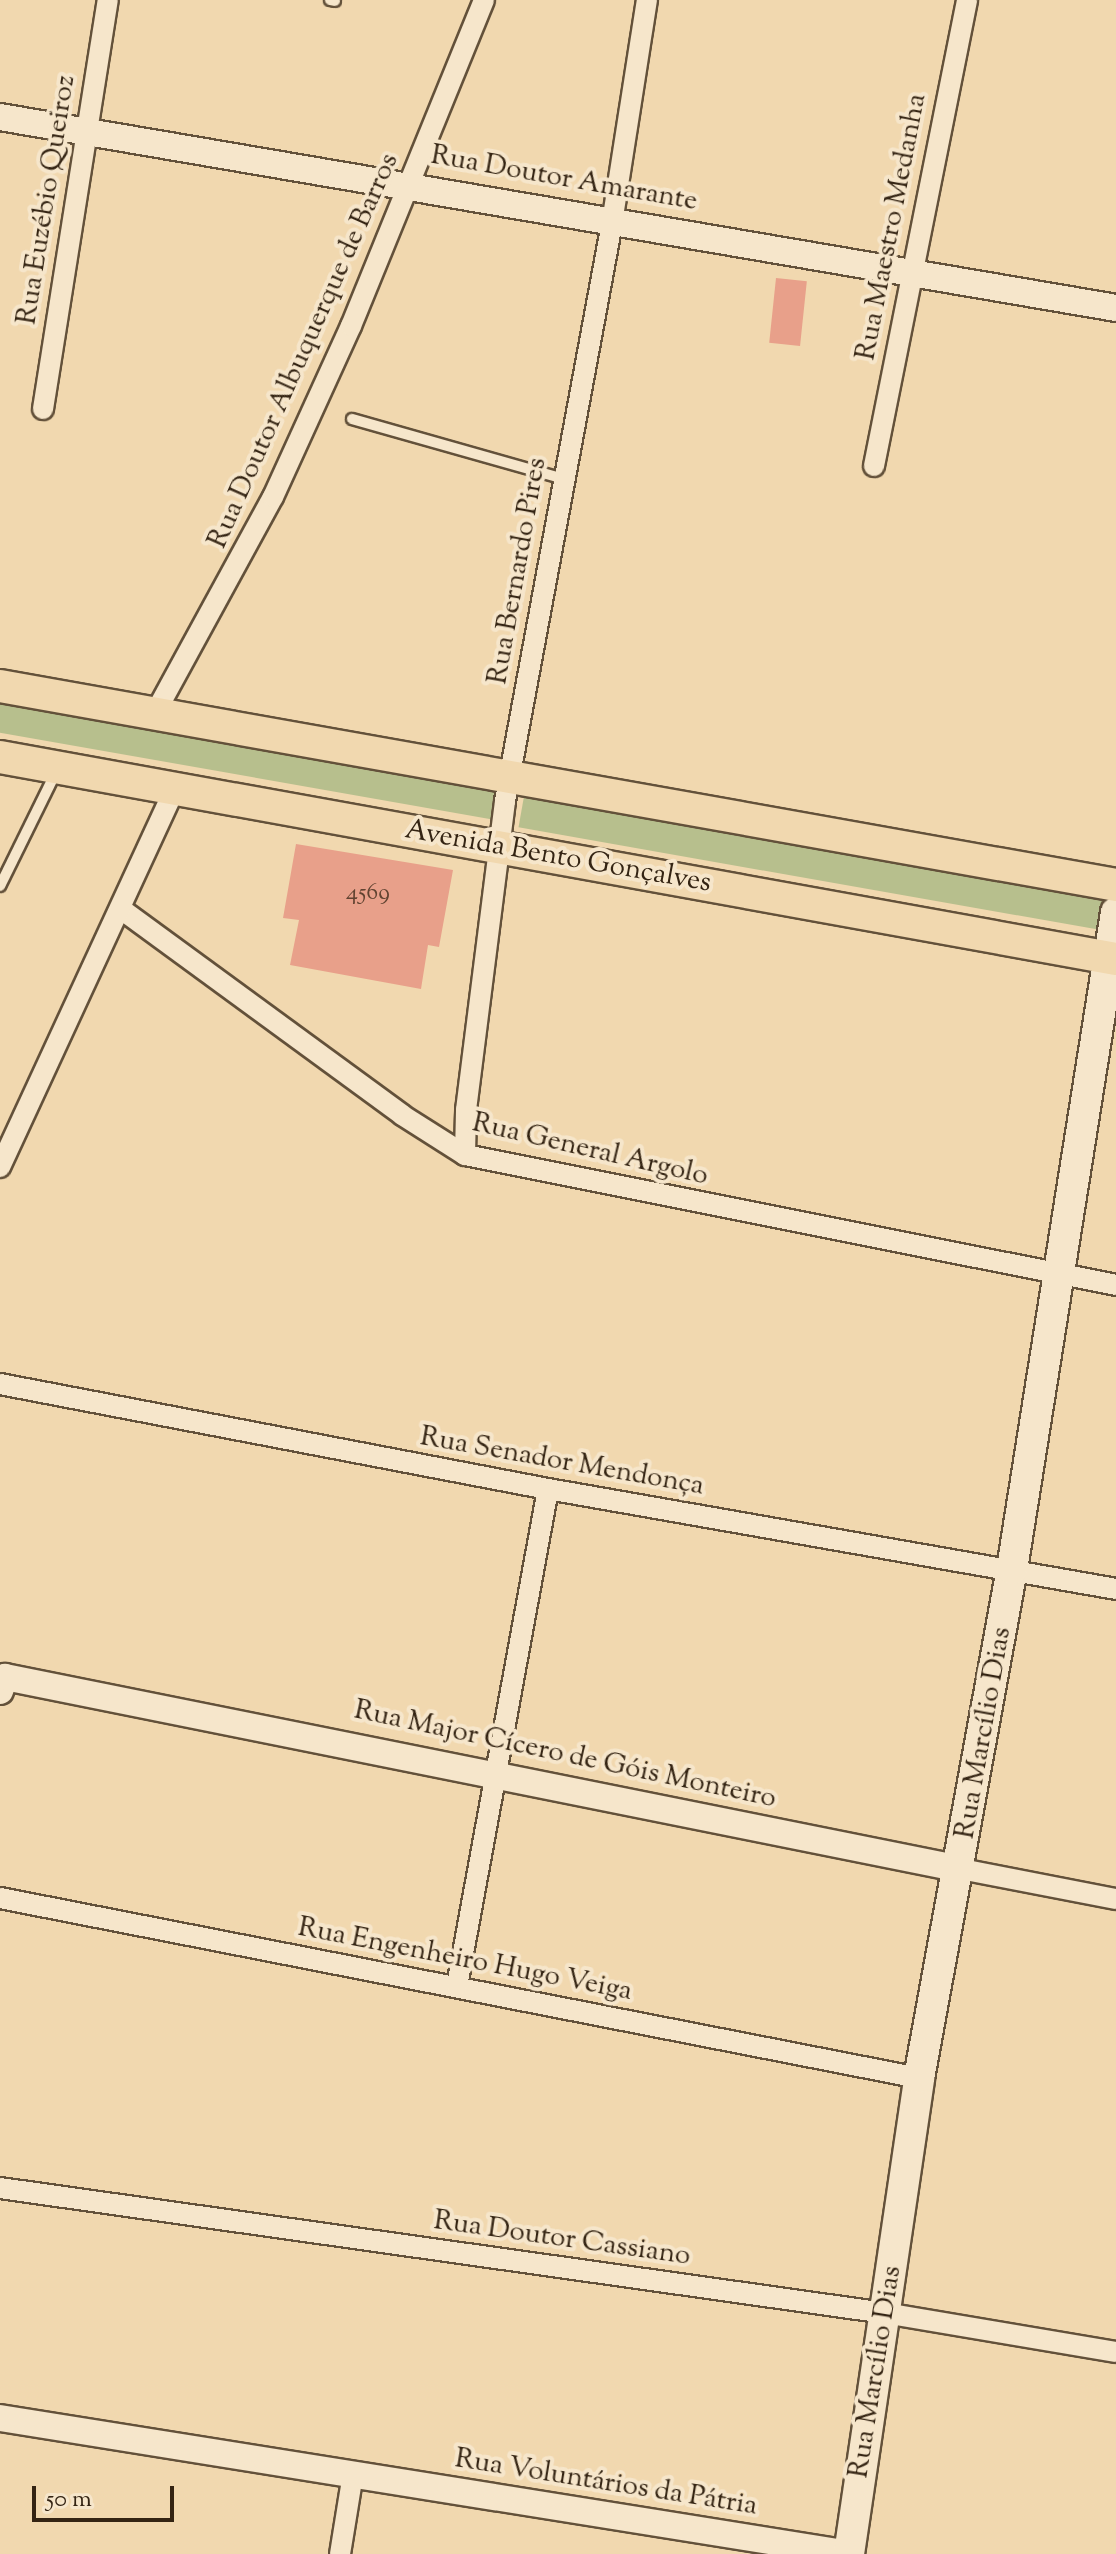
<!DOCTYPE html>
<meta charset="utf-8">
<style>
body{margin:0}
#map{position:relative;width:1116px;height:2554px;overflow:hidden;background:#f1d8af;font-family:"Sorts Mill Goudy",serif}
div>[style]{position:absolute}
.green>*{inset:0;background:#b7bf8d;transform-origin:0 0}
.building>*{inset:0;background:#e8a08a;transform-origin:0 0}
.roads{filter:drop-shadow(2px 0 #63513a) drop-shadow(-2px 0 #63513a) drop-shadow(0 2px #63513a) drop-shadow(0 -2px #63513a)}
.service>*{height:10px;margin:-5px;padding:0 5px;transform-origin:5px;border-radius:5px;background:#f6e6cb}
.minor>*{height:20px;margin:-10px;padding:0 10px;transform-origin:10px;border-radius:10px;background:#f6e6cb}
.tertiary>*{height:26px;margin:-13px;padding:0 13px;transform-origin:13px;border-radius:13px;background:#f6e6cb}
.secondary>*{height:30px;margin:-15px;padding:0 15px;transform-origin:15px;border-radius:15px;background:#f6e6cb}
.primary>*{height:32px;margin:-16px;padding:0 16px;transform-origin:16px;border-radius:16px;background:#f1d8af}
span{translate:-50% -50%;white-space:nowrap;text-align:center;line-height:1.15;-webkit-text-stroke:8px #f6e6cb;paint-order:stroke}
.number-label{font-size:24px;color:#614331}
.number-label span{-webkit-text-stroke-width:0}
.street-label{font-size:28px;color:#342413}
.scale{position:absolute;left:32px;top:2486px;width:142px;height:36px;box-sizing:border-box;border:4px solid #342413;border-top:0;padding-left:10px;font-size:24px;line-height:28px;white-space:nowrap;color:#342413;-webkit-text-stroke:6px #f6e6cb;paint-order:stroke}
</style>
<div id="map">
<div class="green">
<div style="left:0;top:690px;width:506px;height:42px;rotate:10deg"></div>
<div style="left:526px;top:785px;width:590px;height:43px;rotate:10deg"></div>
</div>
<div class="building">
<div style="left:776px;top:278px;width:31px;height:65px;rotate:6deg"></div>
<div style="clip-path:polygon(296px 844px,453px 870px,439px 947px,428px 945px,421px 989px,290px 965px,299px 920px,283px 918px)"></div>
</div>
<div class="roads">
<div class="service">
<div style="left:330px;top:0;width:5px;rotate:11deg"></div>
<div style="left:352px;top:419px;width:220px;rotate:15.8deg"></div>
<div style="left:0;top:886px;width:127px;rotate:-63.8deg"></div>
</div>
<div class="minor">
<div style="left:43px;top:409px;width:414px;rotate:-81deg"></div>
<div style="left:874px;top:466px;width:475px;rotate:-78.7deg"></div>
<div style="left:154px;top:715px;width:248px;rotate:-61.4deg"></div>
<div style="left:273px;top:497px;width:188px;rotate:-65.5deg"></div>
<div style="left:351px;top:326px;width:352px;rotate:-67.8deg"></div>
<div style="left:121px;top:909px;width:348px;rotate:36.2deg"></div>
<div style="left:402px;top:1115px;width:75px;rotate:32.4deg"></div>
<div style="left:465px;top:1155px;width:664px;rotate:11.29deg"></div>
<div style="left:465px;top:1155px;width:45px;rotate:-88.7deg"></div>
<div style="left:466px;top:1110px;width:311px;rotate:-82.8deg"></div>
<div style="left:505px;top:801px;width:588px;rotate:-79.51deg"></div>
<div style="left:612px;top:223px;width:226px;rotate:-81.1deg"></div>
<div style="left:0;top:1167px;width:417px;rotate:-65.2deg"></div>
<div style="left:0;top:1384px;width:558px;rotate:10.85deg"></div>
<div style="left:548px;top:1489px;width:577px;rotate:9.98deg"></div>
<div style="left:961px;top:1869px;width:158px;rotate:11deg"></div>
<div style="left:0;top:1898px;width:936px;rotate:11.08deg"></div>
<div style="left:457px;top:1986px;width:505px;rotate:-79.62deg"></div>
<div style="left:0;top:2188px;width:894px;rotate:8.04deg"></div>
<div style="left:885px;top:2313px;width:234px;rotate:9.6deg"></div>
<div style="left:340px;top:2554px;width:81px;rotate:-80.8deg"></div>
</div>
<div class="tertiary">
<div style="left:0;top:117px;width:1132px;rotate:9.71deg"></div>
<div style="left:0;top:1691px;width:15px;rotate:-70deg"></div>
<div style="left:5px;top:1677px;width:975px;rotate:11.36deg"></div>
<div style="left:0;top:2418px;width:861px;rotate:9.09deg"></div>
</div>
<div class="secondary">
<div style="left:849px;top:2554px;width:481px;rotate:-81.6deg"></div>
<div style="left:919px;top:2078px;width:517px;rotate:-79.65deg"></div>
<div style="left:1012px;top:1569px;width:665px;rotate:-81deg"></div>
</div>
<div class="primary">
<div style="left:0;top:686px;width:1134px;rotate:10.11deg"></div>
<div style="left:0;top:757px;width:1134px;rotate:10.26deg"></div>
</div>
</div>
<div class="number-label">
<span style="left:368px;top:894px">4569</span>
</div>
<div class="street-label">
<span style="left:564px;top:179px;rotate:10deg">Rua Doutor Amarante</span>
<span style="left:47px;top:200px;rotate:-81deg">Rua Euzébio Queiroz</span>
<span style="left:892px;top:227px;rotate:-79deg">Rua Maestro Medanha</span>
<span style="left:304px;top:351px;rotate:-66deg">Rua Doutor Albuquerque de Barros</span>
<span style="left:518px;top:571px;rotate:-80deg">Rua Bernardo Pires</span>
<span style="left:558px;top:857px;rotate:10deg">Avenida Bento Gonçalves</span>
<span style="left:590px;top:1150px;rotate:13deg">Rua General Argolo</span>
<span style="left:562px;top:1462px;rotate:10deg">Rua Senador Mendonça</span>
<span style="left:984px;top:1733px;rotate:-80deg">Rua Marcílio Dias</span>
<span style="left:565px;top:1755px;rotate:12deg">Rua Major Cícero de Góis Monteiro</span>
<span style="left:465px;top:1960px;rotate:11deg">Rua Engenheiro Hugo Veiga</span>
<span style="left:562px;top:2239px;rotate:8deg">Rua Doutor Cassiano</span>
<span style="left:876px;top:2372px;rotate:-81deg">Rua Marcílio Dias</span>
<span style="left:606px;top:2483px;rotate:9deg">Rua Voluntários da Pátria</span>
</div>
<div class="scale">50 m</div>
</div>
